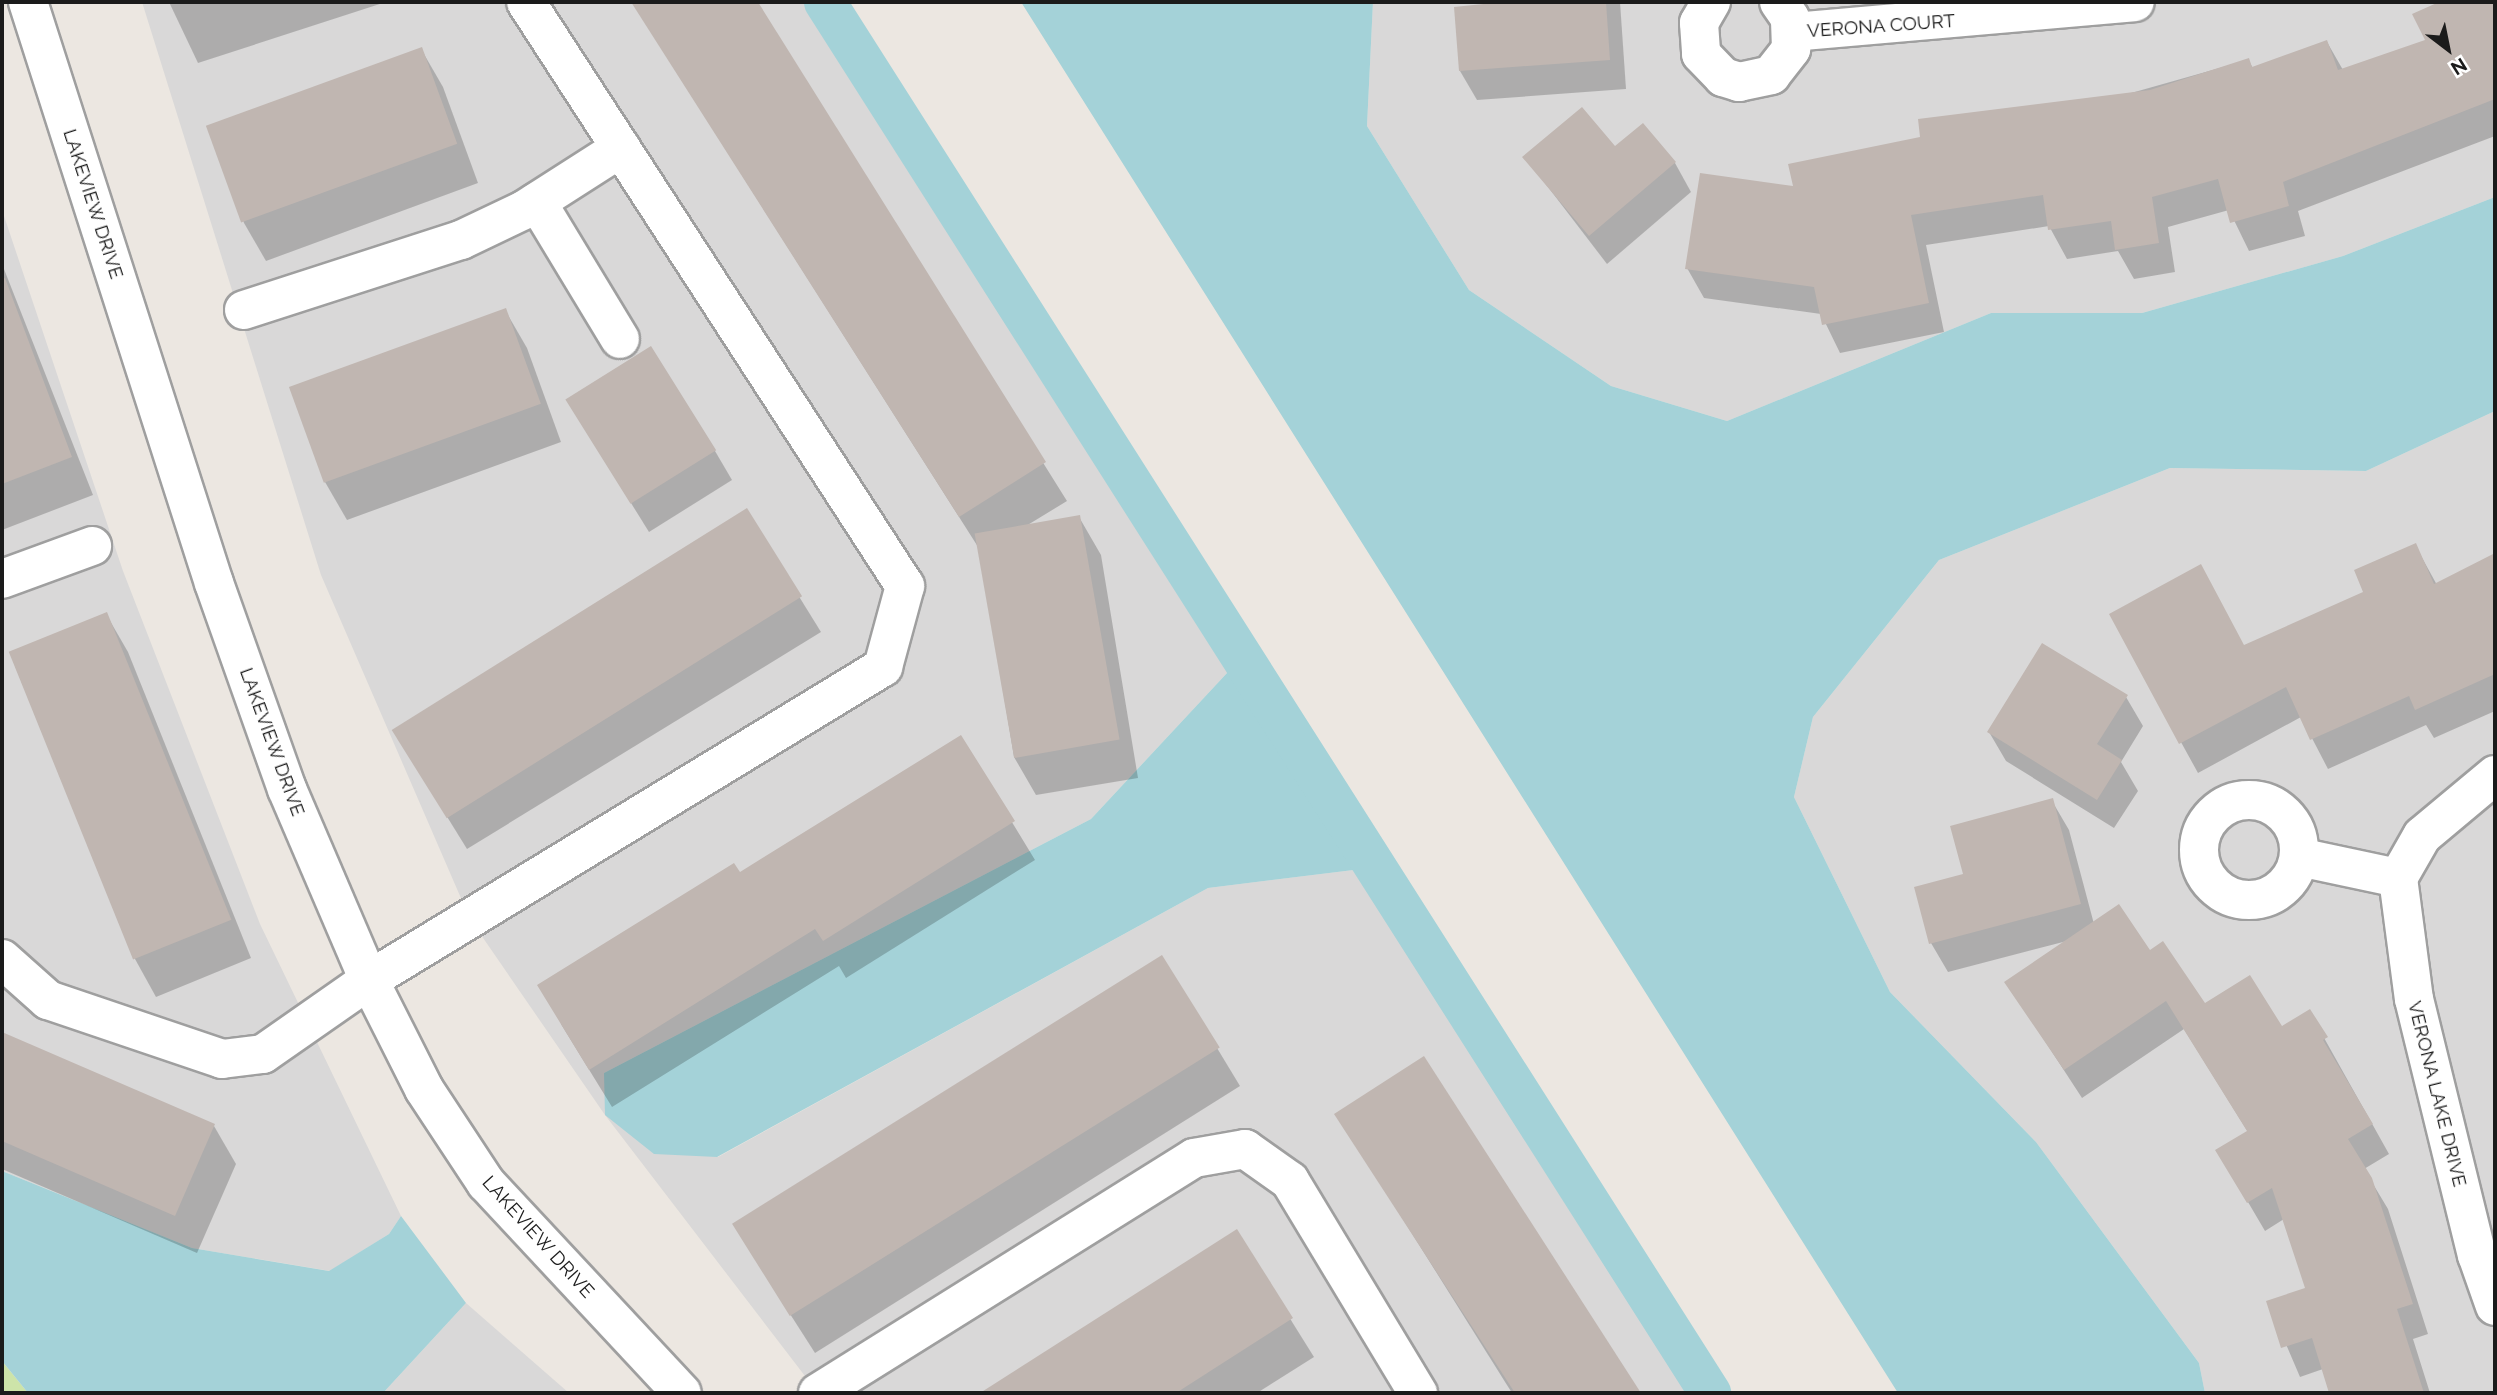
<!DOCTYPE html>
<style>
body{margin:0}
#map{position:relative;width:2497px;height:1395px;overflow:hidden;background:#ece7e1;font-family:Raleway,sans-serif}
div>[style]{position:absolute}
.residential>*{inset:0;background:#d9d8d8}
.grass>*{inset:0;background:#cde4a9}
.water>*{inset:0;background:#a4d2d8}
.shadow>*{inset:0;background:#0003}
.canal>*{height:42px;margin:-21px;padding:0 21px;transform-origin:21px;border-radius:21px;background:#a4d2d8}
.building>*{inset:0;background:#c0b6b1;transform-origin:0 0}
.roads{filter:drop-shadow(2px 0 #9f9f9f) drop-shadow(-2px 0 #9f9f9f) drop-shadow(0 2px #9f9f9f) drop-shadow(0 -2px #9f9f9f)}
.minor>*{height:38px;margin:-19px;padding:0 19px;transform-origin:19px;border-radius:19px;background:#fff}
.minor>.ring{margin:-19px;padding:0;box-sizing:content-box;background:none;border:38px solid #fff;border-radius:50%}
span{translate:-50% -50%;white-space:nowrap;text-align:center;line-height:1.15;-webkit-text-stroke:7px #fff;paint-order:stroke}
.street-label{font-size:19px;color:#1b1b1b}
.frame{position:absolute;inset:0;border:4px solid #1b1b1b;pointer-events:none}
.north{position:absolute;left:2413px;top:14px;width:70px;height:70px;-webkit-text-stroke:5px #fff;paint-order:stroke;rotate:148deg;font-size:19px;font-weight:700;line-height:28px;text-align:center;color:#1b1b1b}
.north::after{content:'';display:block;margin:auto;width:24px;height:32px;background:#1b1b1b;clip-path:polygon(50% 0,100% 100%,50% 72%,0 100%)}
</style>
<div id="map">
<div class="residential">
<div style="clip-path:polygon(142px 2px,825px 2px,1241px 658px,1091px 819px,604px 1073px,718px 1157px,1208px 888px,1378px 867px,1710px 1393px,818px 1393px,605px 1115px,470px 919px,321px 575px)"></div>
<div style="clip-path:polygon(1373px 2px,2495px 2px,2495px 197px,2343px 256px,2142px 313px,1991px 313px,1727px 421px,1611px 386px,1469px 290px,1367px 126px)"></div>
<div style="clip-path:polygon(2px 210px,123px 571px,260px 924px,401px 1216px,389px 1234px,330px 1271px,192px 1248px,2px 1171px)"></div>
<div style="clip-path:polygon(2495px 411px,2495px 1393px,2205px 1393px,2199px 1363px,2036px 1142px,1890px 992px,1794px 797px,1813px 717px,1939px 560px,2170px 468px,2366px 471px)"></div>
<div style="clip-path:polygon(466px 1303px,569px 1393px,383px 1393px)"></div>
</div>
<div class="grass">
<div style="clip-path:polygon(2px 1361px,28px 1393px,2px 1393px)"></div>
</div>
<div class="water">
<div style="clip-path:polygon(1021px 2px,1373px 2px,1367px 126px,1469px 290px,1611px 386px,1727px 421px,1991px 313px,2142px 313px,2343px 256px,2495px 197px,2495px 411px,2366px 471px,2170px 468px,1939px 560px,1813px 717px,1794px 797px,1890px 992px,2036px 1142px,2199px 1363px,2205px 1393px,1898px 1393px)"></div>
<div style="clip-path:polygon(1241px 658px,1378px 867px,1208px 888px,717px 1157px,654px 1154px,605px 1115px,604px 1073px,1091px 819px)"></div>
<div style="clip-path:polygon(2px 1171px,192px 1248px,329px 1271px,389px 1234px,401px 1216px,466px 1303px,383px 1393px,28px 1393px,2px 1361px)"></div>
</div>
<div class="shadow">
<div style="clip-path:polygon(169px 2px,386px 2px,198px 63px)"></div>
<div style="clip-path:polygon(632px 2px,755px 2px,1067px 501px,1026px 526px,1079px 517px,1101px 555px,1138px 778px,1036px 795px,1014px 757px,980px 550px)"></div>
<div style="clip-path:polygon(1505px 2px,1620px 2px,1626px 89px,1477px 100px,1460px 71px)"></div>
<div style="clip-path:polygon(2443px 2px,2495px 2px,2495px 136px,2298px 211px,2305px 236px,2249px 251px,2229px 210px,2168px 227px,2175px 272px,2134px 279px,2118px 251px,2067px 259px,2049px 226px,1926px 245px,1944px 332px,1840px 353px,1821px 314px,1704px 298px,1687px 268px,1795px 188px,2248px 60px,2253px 68px,2327px 42px,2343px 70px,2427px 41px,2415px 15px)"></div>
<div style="clip-path:polygon(421px 49px,443px 87px,478px 183px,266px 261px,244px 223px,209px 128px)"></div>
<div style="clip-path:polygon(1615px 149px,1675px 163px,1691px 192px,1607px 264px,1525px 157px)"></div>
<div style="clip-path:polygon(2px 264px,93px 495px,2px 530px)"></div>
<div style="clip-path:polygon(505px 310px,527px 348px,561px 442px,347px 520px,325px 482px)"></div>
<div style="clip-path:polygon(585px 429px,715px 451px,732px 480px,649px 532px)"></div>
<div style="clip-path:polygon(746px 511px,821px 632px,467px 849px,415px 765px)"></div>
<div style="clip-path:polygon(2415px 545px,2437px 585px,2495px 555px,2495px 711px,2434px 738px,2426px 725px,2328px 769px,2301px 717px,2198px 773px,2111px 615px,2245px 647px,2366px 593px)"></div>
<div style="clip-path:polygon(106px 614px,128px 652px,251px 958px,156px 997px,135px 959px)"></div>
<div style="clip-path:polygon(2126px 697px,2143px 726px,2121px 762px,2138px 791px,2114px 828px,2006px 761px,1989px 732px)"></div>
<div style="clip-path:polygon(960px 737px,1035px 860px,846px 978px,839px 966px,612px 1107px,561px 1024px,739px 875px)"></div>
<div style="clip-path:polygon(2052px 801px,2069px 830px,2094px 924px,2150px 952px,2205px 1005px,2282px 1028px,2309px 1011px,2389px 1154px,2364px 1169px,2388px 1209px,2428px 1334px,2413px 1339px,2430px 1393px,2331px 1393px,2323px 1369px,2300px 1377px,2268px 1302px,2307px 1289px,2284px 1219px,2265px 1231px,2218px 1151px,2248px 1132px,2184px 1029px,2082px 1098px,2007px 983px,2067px 941px,1948px 972px,1931px 943px,1965px 875px)"></div>
<div style="clip-path:polygon(1162px 957px,1240px 1086px,815px 1353px,758px 1264px)"></div>
<div style="clip-path:polygon(2px 1034px,214px 1126px,236px 1164px,197px 1253px,2px 1169px)"></div>
<div style="clip-path:polygon(1423px 1059px,1636px 1393px,1512px 1393px,1337px 1114px)"></div>
<div style="clip-path:polygon(1236px 1232px,1314px 1357px,1257px 1393px,983px 1393px)"></div>
</div>
<div class="canal">
<div style="left:825px;top:2px;width:1649px;rotate:57.53deg"></div>
</div>
<div class="building">
<div style="clip-path:polygon(631px 2px,758px 2px,1046px 462px,959px 517px)"></div>
<div style="clip-path:polygon(1503px 2px,1606px 2px,1610px 60px,1459px 71px,1454px 7px)"></div>
<div style="clip-path:polygon(2439px 2px,2495px 2px,2495px 99px,2283px 182px,2289px 206px,2230px 223px,2218px 179px,2152px 197px,2159px 243px,2115px 250px,2111px 221px,2048px 230px,2043px 195px,1911px 215px,1929px 303px,1822px 325px,1814px 287px,1685px 269px,1700px 173px,1793px 186px,1788px 164px,1920px 137px,1918px 119px,2150px 90px,2249px 58px,2252px 67px,2327px 40px,2338px 70px,2425px 40px,2412px 14px)"></div>
<div style="left:422px;top:47px;width:103px;height:230px;rotate:70deg"></div>
<div style="clip-path:polygon(1582px 107px,1615px 146px,1643px 123px,1676px 162px,1589px 236px,1522px 157px)"></div>
<div style="clip-path:polygon(5px 278px,72px 457px,2px 484px,2px 279px)"></div>
<div style="left:506px;top:308px;width:102px;height:231px;rotate:70deg"></div>
<div style="left:651px;top:346px;width:123px;height:101px;rotate:58deg"></div>
<div style="left:747px;top:508px;width:104px;height:419px;rotate:58deg"></div>
<div style="left:1080px;top:515px;width:228px;height:107px;rotate:80deg"></div>
<div style="clip-path:polygon(2416px 543px,2434px 584px,2495px 553px,2495px 674px,2415px 710px,2409px 696px,2310px 740px,2286px 687px,2179px 744px,2109px 614px,2201px 564px,2244px 645px,2363px 592px,2354px 570px)"></div>
<div style="left:107px;top:612px;width:332px;height:106px;rotate:68deg"></div>
<div style="clip-path:polygon(2042px 643px,2128px 695px,2097px 744px,2122px 760px,2097px 800px,1987px 732px)"></div>
<div style="clip-path:polygon(961px 735px,1015px 821px,823px 941px,815px 929px,589px 1070px,537px 985px,734px 863px,740px 872px)"></div>
<div style="clip-path:polygon(2053px 798px,2081px 904px,1929px 944px,1914px 887px,1963px 874px,1950px 826px)"></div>
<div style="clip-path:polygon(2119px 904px,2150px 950px,2163px 941px,2205px 1003px,2250px 975px,2282px 1026px,2310px 1009px,2328px 1037px,2323px 1040px,2373px 1124px,2348px 1139px,2372px 1178px,2413px 1304px,2397px 1309px,2424px 1393px,2329px 1393px,2312px 1338px,2281px 1348px,2266px 1301px,2305px 1288px,2272px 1188px,2247px 1203px,2215px 1150px,2247px 1131px,2166px 1001px,2064px 1070px,2004px 982px)"></div>
<div style="left:1162px;top:955px;width:109px;height:507px;rotate:58deg"></div>
<div style="clip-path:polygon(2px 1032px,215px 1124px,175px 1216px,2px 1141px)"></div>
<div style="clip-path:polygon(1424px 1056px,1641px 1393px,1515px 1393px,1334px 1114px)"></div>
<div style="clip-path:polygon(1237px 1229px,1293px 1318px,1176px 1393px,980px 1393px)"></div>
</div>
<div class="roads">
<div class="minor">
<div style="left:28px;top:2px;width:610px;rotate:72.25deg"></div>
<div style="left:214px;top:583px;width:219px;rotate:70.5deg"></div>
<div style="left:287px;top:789px;width:208px;rotate:66.8deg"></div>
<div style="left:369px;top:980px;width:122px;rotate:63.2deg"></div>
<div style="left:424px;top:1089px;width:113px;rotate:56.6deg"></div>
<div style="left:486px;top:1183px;width:287px;rotate:47deg"></div>
<div style="left:1711px;top:2px;width:24px;rotate:120deg"></div>
<div style="left:1699px;top:23px;width:31px;rotate:86deg"></div>
<div style="left:1701px;top:54px;width:32px;rotate:46deg"></div>
<div style="left:1723px;top:77px;width:17px;rotate:17deg"></div>
<div style="left:1739px;top:82px;width:33px;rotate:-12deg"></div>
<div style="left:1771px;top:75px;width:33px;rotate:-52deg"></div>
<div style="left:1791px;top:49px;width:31px;rotate:-92deg"></div>
<div style="left:1790px;top:18px;width:19px;rotate:-125deg"></div>
<div style="left:1793px;top:32px;width:343px;rotate:-5deg"></div>
<div style="left:537px;top:202px;width:160px;rotate:58.8deg"></div>
<div style="left:244px;top:310px;width:228px;rotate:-17.9deg"></div>
<div style="left:461px;top:240px;width:70px;rotate:-25.5deg"></div>
<div style="left:524px;top:210px;width:115px;rotate:-32.6deg"></div>
<div style="left:2px;top:579px;width:96px;rotate:-20.1deg"></div>
<div style="left:2495px;top:775px;width:95px;rotate:140.1deg"></div>
<div style="left:2422px;top:836px;width:48px;rotate:119.7deg"></div>
<div style="left:2398px;top:878px;width:122px;rotate:82.5deg"></div>
<div style="left:2414px;top:999px;width:264px;rotate:76.2deg"></div>
<div style="left:2477px;top:1255px;width:54px;rotate:70.6deg"></div>
<div class="ring" style="left:2199px;top:800px;width:62px;height:62px"></div>
<div style="left:2299px;top:857px;width:101px;rotate:12deg"></div>
<div style="left:2px;top:959px;width:62px;rotate:41.7deg"></div>
<div style="left:48px;top:1000px;width:184px;rotate:18.7deg"></div>
<div style="left:222px;top:1059px;width:41px;rotate:-7deg"></div>
<div style="left:263px;top:1054px;width:129px;rotate:-34.9deg"></div>
<div style="left:369px;top:980px;width:602px;rotate:-31.34deg"></div>
<div style="left:883px;top:667px;width:84px;rotate:-74.8deg"></div>
<div style="left:905px;top:586px;width:696px;rotate:-122.98deg"></div>
<div style="left:818px;top:1393px;width:443px;rotate:-32deg"></div>
<div style="left:1194px;top:1158px;width:52px;rotate:-10deg"></div>
<div style="left:1245px;top:1149px;width:55px;rotate:35.4deg"></div>
<div style="left:1290px;top:1181px;width:248px;rotate:58.9deg"></div>
</div>
</div>
<div class="street-label">
<span style="left:1881px;top:26px;rotate:-4deg">VERONA COURT</span>
<span style="left:93px;top:204px;rotate:72deg">LAKEVIEW DRIVE</span>
<span style="left:272px;top:742px;rotate:70deg">LAKEVIEW DRIVE</span>
<span style="left:2437px;top:1094px;rotate:76deg">VERONA LAKE DRIVE</span>
<span style="left:538px;top:1237px;rotate:48deg">LAKEVIEW DRIVE</span>
</div>
<div class="frame"></div>
<div class="north">N</div>
</div>
